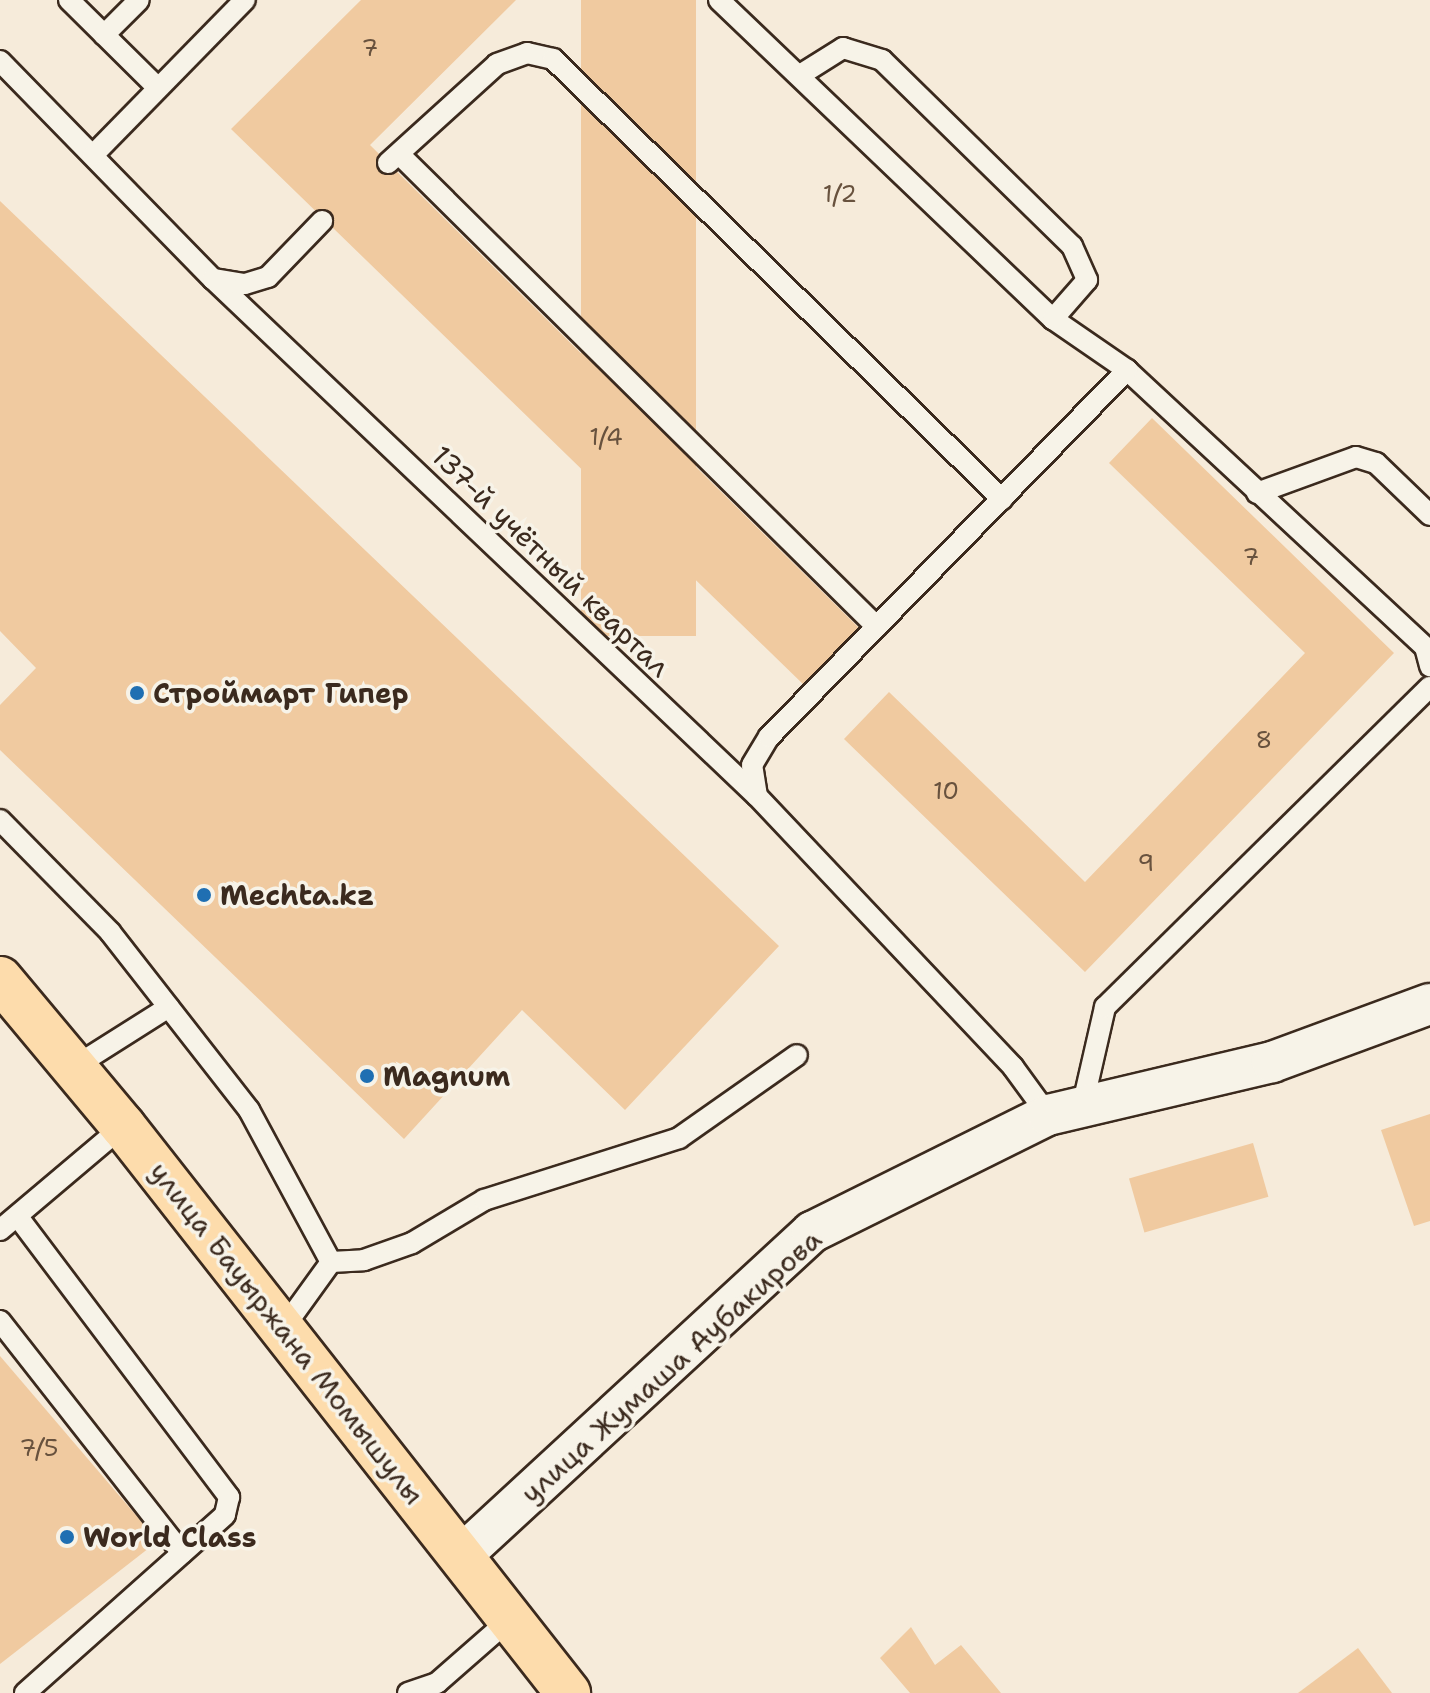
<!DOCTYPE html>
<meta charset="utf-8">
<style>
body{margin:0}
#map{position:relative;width:1430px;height:1693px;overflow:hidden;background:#f6ebda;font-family:"Shantell Sans",sans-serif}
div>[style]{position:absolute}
.building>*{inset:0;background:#f0caa0;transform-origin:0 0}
.roads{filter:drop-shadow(2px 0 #3b2a1e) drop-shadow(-2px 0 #3b2a1e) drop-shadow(0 2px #3b2a1e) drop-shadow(0 -2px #3b2a1e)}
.lane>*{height:20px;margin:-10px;padding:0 10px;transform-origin:10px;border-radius:10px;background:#f7f3e8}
.street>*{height:40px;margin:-20px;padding:0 20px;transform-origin:20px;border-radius:20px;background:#f7f3e8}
.primary>*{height:44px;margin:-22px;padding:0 22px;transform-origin:22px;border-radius:22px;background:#fddcac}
.dots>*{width:22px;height:22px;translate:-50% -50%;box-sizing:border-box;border:4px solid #f7f3e8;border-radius:50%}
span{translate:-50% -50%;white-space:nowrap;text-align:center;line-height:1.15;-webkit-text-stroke:7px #f7f3e8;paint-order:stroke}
.number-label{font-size:24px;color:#68523e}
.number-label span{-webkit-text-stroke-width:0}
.street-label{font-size:28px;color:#3b2a1e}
.poi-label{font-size:28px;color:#3b2a1e;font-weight:700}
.left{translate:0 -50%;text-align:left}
</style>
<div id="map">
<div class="building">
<div style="clip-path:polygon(361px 0,516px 0,370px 145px,859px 628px,806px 687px,231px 129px)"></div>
<div style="left:581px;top:0;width:115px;height:636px"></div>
<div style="clip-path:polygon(0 201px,779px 946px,625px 1110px,522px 1010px,404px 1139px,0 750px,0 705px,36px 668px,0 631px)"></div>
<div style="clip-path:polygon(1152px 418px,1394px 653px,1085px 972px,844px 739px,889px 692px,1085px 882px,1305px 653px,1109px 463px)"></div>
<div style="clip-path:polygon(1430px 1114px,1430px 1221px,1414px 1226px,1381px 1130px)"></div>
<div style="left:1253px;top:1143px;width:56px;height:129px;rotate:74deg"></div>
<div style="clip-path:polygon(0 1356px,158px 1541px,0 1664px)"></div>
<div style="clip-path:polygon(911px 1627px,935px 1665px,961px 1645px,1001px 1693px,910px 1693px,880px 1658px)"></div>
<div style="clip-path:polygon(1358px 1648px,1392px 1693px,1298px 1693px)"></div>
</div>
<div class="roads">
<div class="lane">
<div style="left:69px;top:0;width:125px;rotate:44.7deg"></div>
<div style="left:719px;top:0;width:462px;rotate:43.7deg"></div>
<div style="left:1053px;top:319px;width:90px;rotate:34.6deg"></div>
<div style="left:1127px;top:370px;width:407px;rotate:42.9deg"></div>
<div style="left:1425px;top:647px;width:20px;rotate:75deg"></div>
<div style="left:104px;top:35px;width:49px;rotate:-45deg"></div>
<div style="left:0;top:61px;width:305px;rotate:45.7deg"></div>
<div style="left:213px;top:279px;width:750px;rotate:43.54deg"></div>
<div style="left:757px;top:796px;width:373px;rotate:46.6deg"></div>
<div style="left:1013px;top:1067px;width:59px;rotate:53.9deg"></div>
<div style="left:800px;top:75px;width:51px;rotate:-32.1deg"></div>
<div style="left:843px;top:48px;width:41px;rotate:17.1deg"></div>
<div style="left:882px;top:60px;width:266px;rotate:44.4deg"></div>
<div style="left:1072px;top:246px;width:37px;rotate:66deg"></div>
<div style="left:1087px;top:280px;width:52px;rotate:131.1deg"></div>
<div style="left:399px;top:154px;width:672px;rotate:44.7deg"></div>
<div style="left:93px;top:155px;width:217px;rotate:-45.6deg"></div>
<div style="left:388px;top:163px;width:147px;rotate:-42.2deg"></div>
<div style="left:497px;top:64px;width:32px;rotate:-20deg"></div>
<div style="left:527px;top:53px;width:27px;rotate:13deg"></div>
<div style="left:553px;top:59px;width:629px;rotate:44.42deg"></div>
<div style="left:213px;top:279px;width:32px;rotate:9deg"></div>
<div style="left:245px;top:284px;width:24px;rotate:-17deg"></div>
<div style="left:268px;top:277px;width:78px;rotate:-46deg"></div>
<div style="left:1257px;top:493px;width:105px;rotate:-20deg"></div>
<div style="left:1356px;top:457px;width:21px;rotate:17deg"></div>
<div style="left:1376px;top:463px;width:75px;rotate:43.9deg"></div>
<div style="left:757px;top:796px;width:31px;rotate:-99deg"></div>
<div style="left:752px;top:765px;width:33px;rotate:-59deg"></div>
<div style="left:769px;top:737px;width:513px;rotate:-45.71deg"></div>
<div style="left:0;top:820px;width:157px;rotate:45.5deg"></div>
<div style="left:110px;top:932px;width:226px;rotate:52deg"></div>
<div style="left:249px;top:1110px;width:173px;rotate:61.7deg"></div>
<div style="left:331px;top:1262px;width:84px;rotate:125.8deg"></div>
<div style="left:74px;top:1067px;width:112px;rotate:-32.3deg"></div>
<div style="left:1081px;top:1112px;width:108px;rotate:-77.1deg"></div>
<div style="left:1105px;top:1007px;width:456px;rotate:-44.6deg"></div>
<div style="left:18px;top:1217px;width:351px;rotate:53deg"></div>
<div style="left:229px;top:1497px;width:18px;rotate:103deg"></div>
<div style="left:225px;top:1515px;width:268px;rotate:138.3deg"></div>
<div style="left:0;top:1230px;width:161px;rotate:-40.2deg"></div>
<div style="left:331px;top:1262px;width:33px;rotate:-3deg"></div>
<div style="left:364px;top:1260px;width:51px;rotate:-19.5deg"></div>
<div style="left:412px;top:1243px;width:84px;rotate:-30.8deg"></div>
<div style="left:484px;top:1200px;width:205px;rotate:-17.6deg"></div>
<div style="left:679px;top:1138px;width:144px;rotate:-35.1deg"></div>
<div style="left:0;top:1321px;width:295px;rotate:51.9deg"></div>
<div style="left:408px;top:1693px;width:31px;rotate:-19deg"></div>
<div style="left:437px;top:1683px;width:96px;rotate:-41.2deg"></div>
</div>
<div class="street">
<div style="left:463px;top:1554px;width:475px;rotate:-42.7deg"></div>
<div style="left:812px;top:1232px;width:263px;rotate:-26.4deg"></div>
<div style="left:1048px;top:1115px;width:230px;rotate:-13.3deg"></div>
<div style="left:1272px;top:1062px;width:168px;rotate:-20.2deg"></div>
</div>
<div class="primary">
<div style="left:0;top:979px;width:192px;rotate:50.1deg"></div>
<div style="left:123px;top:1126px;width:721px;rotate:51.87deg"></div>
</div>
</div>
<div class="dots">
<div style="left:137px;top:693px;background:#1f6fb2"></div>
<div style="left:204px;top:895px;background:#1f6fb2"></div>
<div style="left:367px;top:1076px;background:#1f6fb2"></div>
<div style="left:67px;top:1537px;background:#1f6fb2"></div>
</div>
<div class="number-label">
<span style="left:370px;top:49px">7</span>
<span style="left:840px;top:195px">1/2</span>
<span style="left:606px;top:438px">1/4</span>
<span style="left:1251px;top:558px">7</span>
<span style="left:1264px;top:741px">8</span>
<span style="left:946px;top:792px">10</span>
<span style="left:1146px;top:864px">9</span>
<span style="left:39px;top:1449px">7/5</span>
</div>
<div class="street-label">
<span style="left:551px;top:561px;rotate:44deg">137-й учётный квартал</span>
<span style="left:287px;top:1333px;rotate:52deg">улица Бауыржана Момышулы</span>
<span style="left:671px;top:1366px;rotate:-42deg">улица Жумаша Аубакирова</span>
</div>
<div class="poi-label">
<span class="left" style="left:153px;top:693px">Строймарт Гипер</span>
<span class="left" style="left:220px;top:895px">Mechta.kz</span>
<span class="left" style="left:383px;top:1076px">Magnum</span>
<span class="left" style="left:83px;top:1537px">World Class</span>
</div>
</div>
